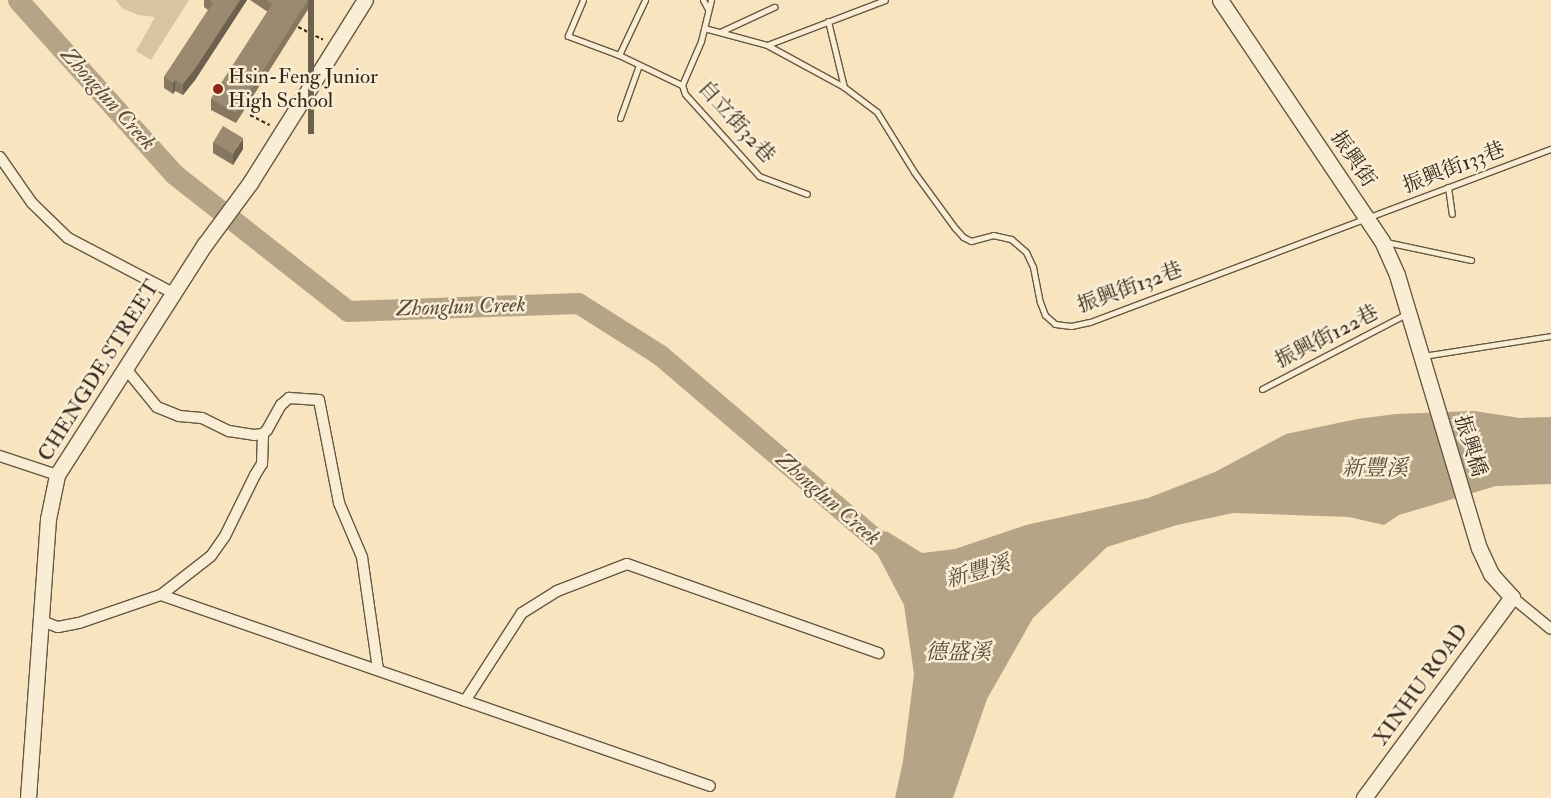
<!DOCTYPE html>
<meta charset="utf-8">
<style>
body{margin:0}
#map{position:relative;width:1551px;height:798px;overflow:hidden;background:#f8e4bf;font-family:"IM FELL Double Pica","Noto Serif TC",serif}
div>[style]{position:absolute}
.green>*{inset:0;background:#d7c4a3}
.water>*{inset:0;background:#b6a487}
.river>*{height:21px;margin:-10.5px;padding:0 10.5px;transform-origin:10.5px;border-radius:10.5px;background:#b6a487}
.path>*{height:2px;margin-top:-1px;transform-origin:0;background:repeating-linear-gradient(90deg,#36291a 0 4px,transparent 0 6.5px)}
.roads{filter:drop-shadow(1px 0 #665843) drop-shadow(-1px 0 #665843) drop-shadow(0 1px #665843) drop-shadow(0 -1px #665843)}
.lane>*{height:5px;margin:-2.5px;padding:0 2.5px;transform-origin:2.5px;border-radius:2.5px;background:#faedd5}
.street>*{height:10px;margin:-5px;padding:0 5px;transform-origin:5px;border-radius:5px;background:#faedd5}
.secondary>*{height:15px;margin:-7.5px;padding:0 7.5px;transform-origin:7.5px;border-radius:7.5px;background:#faedd5}
.wall>*{inset:0;background:#857760}
.shaded-wall>*{inset:0;background:#6c614e;transform-origin:0 0}
.building>*{inset:0;background:#9b8a70;transform-origin:0 0}
.dots>*{width:14px;height:14px;translate:-50% -50%;box-sizing:border-box;border:2px solid #faedd5;border-radius:50%}
span{translate:-50% -50%;white-space:nowrap;text-align:center;line-height:1.15;-webkit-text-stroke:5px #faedd5;paint-order:stroke}
.poi-label{font-size:21px;color:#36291a}
.left{translate:0 -50%;text-align:left}
.street-label{font-size:21px;color:#36291a}
.water-label{font-size:22px;color:#5c4e3b;font-style:italic}
</style>
<div id="map">
<div class="green">
<div style="clip-path:polygon(116px 0,189px 0,151px 60px,136px 51px,155px 17px,138px 15px,122px 8px)"></div>
</div>
<div class="water">
<div style="clip-path:polygon(1474px 411px,1520px 418px,1551px 417px,1551px 484px,1496px 486px,1399px 515px,1384px 525px,1349px 517px,1233px 513px,1177px 525px,1107px 547px,1033px 618px,987px 699px,953px 798px,895px 798px,903px 761px,914px 674px,904px 605px,863px 527px,888px 532px,922px 553px,955px 549px,1026px 525px,1148px 498px,1215px 472px,1286px 434px,1357px 419px,1396px 414px)"></div>
</div>
<div class="river">
<div style="left:18px;top:0;width:234px;rotate:48.1deg"></div>
<div style="left:174px;top:174px;width:221px;rotate:38.2deg"></div>
<div style="left:348px;top:311px;width:230px;rotate:-2deg"></div>
<div style="left:578px;top:303px;width:97px;rotate:32.4deg"></div>
<div style="left:660px;top:355px;width:294px;rotate:40.5deg"></div>
</div>
<div class="path">
<div style="left:298px;top:27px;width:28px;rotate:27deg"></div>
<div style="left:250px;top:115px;width:22px;rotate:27deg"></div>
</div>
<div class="roads">
<div class="lane">
<div style="left:583px;top:0;width:39px;rotate:113deg"></div>
<div style="left:568px;top:36px;width:54px;rotate:20.4deg"></div>
<div style="left:619px;top:55px;width:70px;rotate:25.5deg"></div>
<div style="left:682px;top:85px;width:9px;rotate:72deg"></div>
<div style="left:685px;top:94px;width:110px;rotate:47.9deg"></div>
<div style="left:759px;top:176px;width:51px;rotate:20.6deg"></div>
<div style="left:703px;top:0;width:10px;rotate:61deg"></div>
<div style="left:828px;top:21px;width:68px;rotate:76.4deg"></div>
<div style="left:704px;top:28px;width:65px;rotate:15.1deg"></div>
<div style="left:767px;top:45px;width:88px;rotate:28.6deg"></div>
<div style="left:844px;top:87px;width:41px;rotate:37.1deg"></div>
<div style="left:877px;top:112px;width:70px;rotate:58.3deg"></div>
<div style="left:914px;top:172px;width:69px;rotate:53.8deg"></div>
<div style="left:955px;top:228px;width:12px;rotate:48deg"></div>
<div style="left:963px;top:237px;width:9px;rotate:27deg"></div>
<div style="left:971px;top:241px;width:23px;rotate:-15deg"></div>
<div style="left:993px;top:235px;width:18px;rotate:13deg"></div>
<div style="left:1011px;top:239px;width:20px;rotate:41deg"></div>
<div style="left:1026px;top:252px;width:17px;rotate:65deg"></div>
<div style="left:1033px;top:267px;width:36px;rotate:79deg"></div>
<div style="left:1040px;top:302px;width:14px;rotate:69deg"></div>
<div style="left:1045px;top:315px;width:13px;rotate:42deg"></div>
<div style="left:1055px;top:324px;width:16px;rotate:7deg"></div>
<div style="left:1071px;top:326px;width:19px;rotate:-12deg"></div>
<div style="left:1090px;top:322px;width:492px;rotate:-20.6deg"></div>
<div style="left:720px;top:32px;width:60px;rotate:-24.8deg"></div>
<div style="left:767px;top:45px;width:126px;rotate:-20.9deg"></div>
<div style="left:619px;top:55px;width:61px;rotate:-64.7deg"></div>
<div style="left:682px;top:85px;width:48px;rotate:-66.6deg"></div>
<div style="left:701px;top:41px;width:42px;rotate:-76.3deg"></div>
<div style="left:620px;top:118px;width:56px;rotate:-70.3deg"></div>
<div style="left:1448px;top:187px;width:27px;rotate:82deg"></div>
<div style="left:1386px;top:242px;width:87px;rotate:12deg"></div>
<div style="left:1423px;top:356px;width:130px;rotate:-8.9deg"></div>
<div style="left:1262px;top:389px;width:162px;rotate:-27.5deg"></div>
</div>
<div class="street">
<div style="left:0;top:157px;width:56px;rotate:55.2deg"></div>
<div style="left:32px;top:203px;width:50px;rotate:44.2deg"></div>
<div style="left:68px;top:238px;width:119px;rotate:27.6deg"></div>
<div style="left:126px;top:369px;width:49px;rotate:50.8deg"></div>
<div style="left:157px;top:407px;width:24px;rotate:22deg"></div>
<div style="left:179px;top:416px;width:23px;rotate:5deg"></div>
<div style="left:202px;top:418px;width:30px;rotate:26deg"></div>
<div style="left:229px;top:431px;width:25px;rotate:9deg"></div>
<div style="left:254px;top:435px;width:9px;rotate:-6deg"></div>
<div style="left:263px;top:434px;width:6px;rotate:-45deg"></div>
<div style="left:267px;top:430px;width:29px;rotate:-61deg"></div>
<div style="left:281px;top:405px;width:11px;rotate:-41deg"></div>
<div style="left:289px;top:398px;width:30px;rotate:4deg"></div>
<div style="left:319px;top:400px;width:105px;rotate:79deg"></div>
<div style="left:339px;top:503px;width:59px;rotate:66.9deg"></div>
<div style="left:362px;top:557px;width:114px;rotate:81.9deg"></div>
<div style="left:0;top:456px;width:60px;rotate:18.4deg"></div>
<div style="left:161px;top:595px;width:63px;rotate:-38deg"></div>
<div style="left:211px;top:556px;width:24px;rotate:-55deg"></div>
<div style="left:225px;top:536px;width:68px;rotate:-63.8deg"></div>
<div style="left:255px;top:475px;width:13px;rotate:-58deg"></div>
<div style="left:262px;top:464px;width:30px;rotate:-88deg"></div>
<div style="left:1512px;top:597px;width:50px;rotate:39.4deg"></div>
<div style="left:42px;top:621px;width:17px;rotate:21deg"></div>
<div style="left:58px;top:627px;width:21px;rotate:-11deg"></div>
<div style="left:79px;top:623px;width:87px;rotate:-18.9deg"></div>
<div style="left:161px;top:595px;width:581px;rotate:19.18deg"></div>
<div style="left:465px;top:701px;width:105px;rotate:-57.1deg"></div>
<div style="left:522px;top:613px;width:41px;rotate:-32.2deg"></div>
<div style="left:557px;top:591px;width:75px;rotate:-21.1deg"></div>
<div style="left:627px;top:564px;width:267px;rotate:19.5deg"></div>
</div>
<div class="secondary">
<div style="left:1220px;top:0;width:290px;rotate:56.1deg"></div>
<div style="left:1382px;top:241px;width:37px;rotate:66deg"></div>
<div style="left:1397px;top:275px;width:285px;rotate:73.3deg"></div>
<div style="left:1479px;top:548px;width:29px;rotate:65deg"></div>
<div style="left:1491px;top:574px;width:31px;rotate:48deg"></div>
<div style="left:1512px;top:597px;width:250px;rotate:126.4deg"></div>
<div style="left:28px;top:798px;width:280px;rotate:-85.9deg"></div>
<div style="left:48px;top:519px;width:45px;rotate:-78.4deg"></div>
<div style="left:57px;top:475px;width:274px;rotate:-57.4deg"></div>
<div style="left:205px;top:244px;width:76px;rotate:-53.6deg"></div>
<div style="left:250px;top:183px;width:216px;rotate:-57.9deg"></div>
</div>
</div>
<div class="wall">
<div style="clip-path:polygon(204px 0,247px 0,195px 80px,183px 95px,175px 91px,173px 94px,164px 88px,164px 77px,208px 10px,204px 7px)"></div>
<div style="clip-path:polygon(250px 0,314px 0,236px 123px,211px 110px,211px 99px,268px 12px)"></div>
<div style="clip-path:polygon(213px 142px,243px 149px,233px 165px,213px 153px)"></div>
</div>
<div class="shaded-wall">
<div style="clip-path:polygon(240px 0,247px 0,195px 80px,183px 95px,183px 84px)"></div>
<div style="left:308px;top:0;width:6px;height:134px"></div>
<div style="clip-path:polygon(175px 80px,175px 91px,173px 94px,173px 83px)"></div>
<div style="clip-path:polygon(243px 138px,243px 149px,233px 165px,233px 154px)"></div>
</div>
<div class="building">
<div style="clip-path:polygon(209px 0,240px 0,195px 69px,183px 84px,175px 80px,173px 83px,164px 77px,213px 3px)"></div>
<div style="clip-path:polygon(266px 0,308px 0,236px 113px,211px 99px,272px 4px)"></div>
<div style="left:223px;top:126px;width:23px;height:19px;rotate:31deg"></div>
</div>
<div class="dots">
<div style="left:218px;top:89px;background:#8f2418"></div>
</div>
<div class="poi-label">
<span class="left" style="left:228px;top:89px">Hsin-Feng Junior<br>High School</span>
</div>
<div class="street-label">
<span style="left:736px;top:122px;rotate:48deg">自立街32巷</span>
<span style="left:1353px;top:159px;rotate:56deg">振興街</span>
<span style="left:1454px;top:168px;rotate:-21deg">振興街133巷</span>
<span style="left:1130px;top:288px;rotate:-20deg">振興街132巷</span>
<span style="left:1327px;top:337px;rotate:-27deg">振興街122巷</span>
<span style="left:99px;top:371px;rotate:-58deg">CHENGDE STREET</span>
<span style="left:1470px;top:446px;rotate:73deg">振興橋</span>
<span style="left:1421px;top:685px;rotate:-54deg">XINHU ROAD</span>
</div>
<div class="water-label">
<span style="left:108px;top:99px;rotate:48deg">Zhonglun Creek</span>
<span style="left:461px;top:307px;rotate:-2deg">Zhonglun Creek</span>
<span style="left:1375px;top:469px">新豐溪</span>
<span style="left:828px;top:499px;rotate:41deg">Zhonglun Creek</span>
<span style="left:978px;top:572px;rotate:-16deg">新豐溪</span>
<span style="left:958px;top:653px">德盛溪</span>
</div>
</div>
